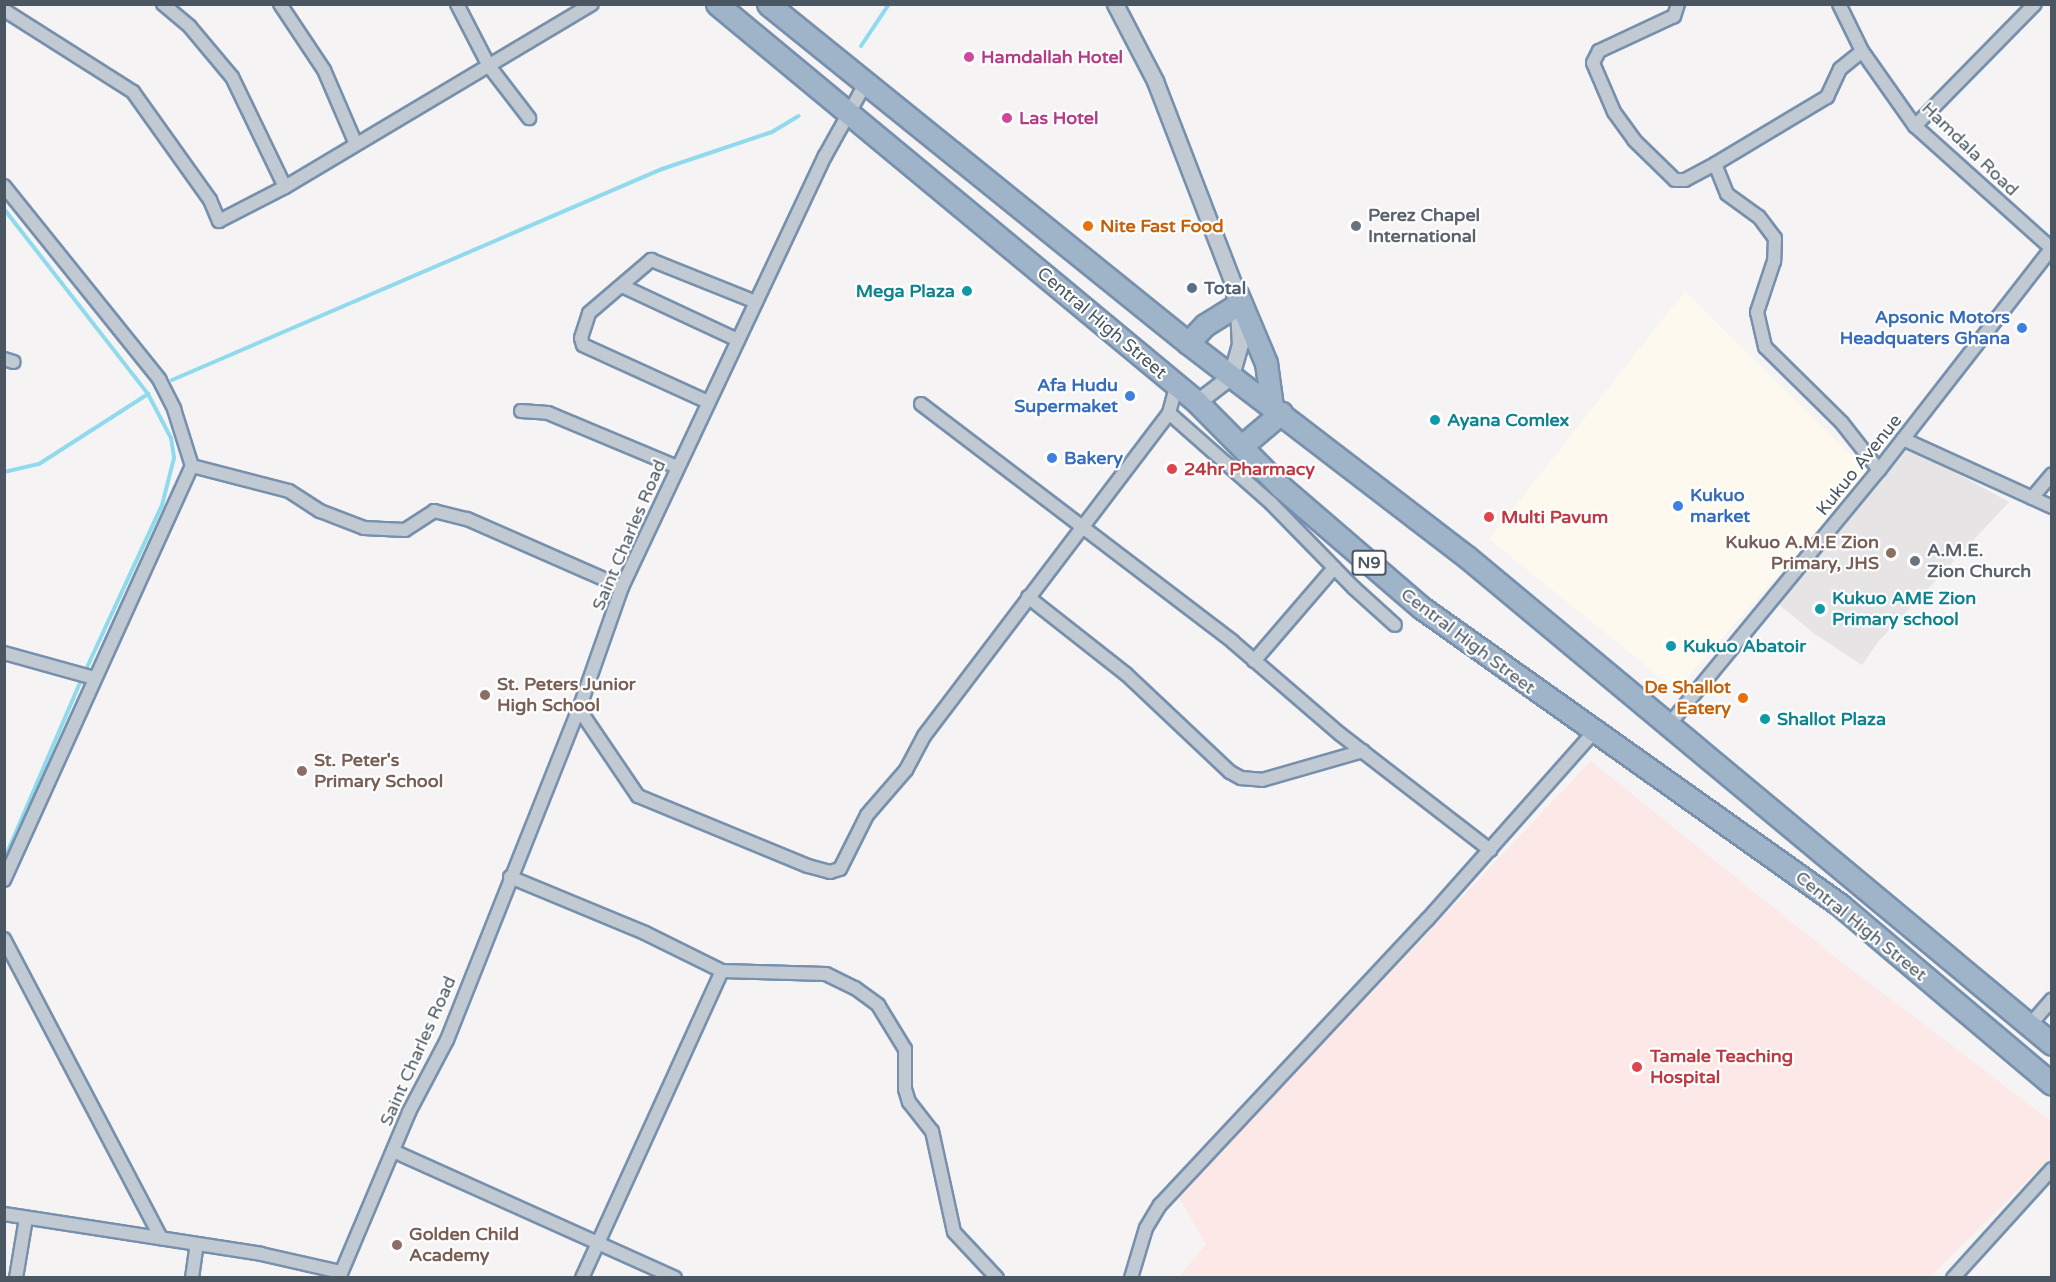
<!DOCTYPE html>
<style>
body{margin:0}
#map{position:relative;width:2056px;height:1282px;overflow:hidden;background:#f5f3f3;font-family:"Varela Round",sans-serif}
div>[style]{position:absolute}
.commercial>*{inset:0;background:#fdf9ef}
.education>*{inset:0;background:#e6e4e5}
.medical>*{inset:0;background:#fce8e6}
.stream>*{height:4px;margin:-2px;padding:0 2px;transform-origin:2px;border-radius:2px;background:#90daee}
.roads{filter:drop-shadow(2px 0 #7690ad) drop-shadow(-2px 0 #7690ad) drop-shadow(0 2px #7690ad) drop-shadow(0 -2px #7690ad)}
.minor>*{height:12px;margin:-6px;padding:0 6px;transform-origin:6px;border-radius:6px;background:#c1cad2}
.tertiary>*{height:15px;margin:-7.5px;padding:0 7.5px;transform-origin:7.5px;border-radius:7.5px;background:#c1cad2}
.trunk>*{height:21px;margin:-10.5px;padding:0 10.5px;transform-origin:10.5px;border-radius:10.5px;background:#9fb4c9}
.dots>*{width:16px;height:16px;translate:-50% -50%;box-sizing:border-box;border:3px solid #fff;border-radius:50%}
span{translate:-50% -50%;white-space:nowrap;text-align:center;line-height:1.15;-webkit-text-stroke:4.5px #fff;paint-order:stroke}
.shield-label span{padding:2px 4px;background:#fff;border:2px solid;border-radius:4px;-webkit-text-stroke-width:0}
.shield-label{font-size:16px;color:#4a5661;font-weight:700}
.hotel-label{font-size:18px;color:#b23c85;font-weight:700}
.left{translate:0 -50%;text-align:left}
.street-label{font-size:18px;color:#4a5661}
.worship-label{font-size:18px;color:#5b616d;font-weight:700}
.food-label{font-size:18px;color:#c56008;font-weight:700}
.right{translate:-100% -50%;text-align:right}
.service-label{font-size:18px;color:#4e5e75;font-weight:700}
.culture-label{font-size:18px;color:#0d838f;font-weight:700}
.shop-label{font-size:18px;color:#366cbe;font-weight:700}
.health-label{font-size:18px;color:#be3a42;font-weight:700}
.education-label{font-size:18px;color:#785e54;font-weight:700}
.frame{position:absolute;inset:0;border:6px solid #4a5661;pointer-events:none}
</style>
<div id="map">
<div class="commercial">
<div style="clip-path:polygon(1685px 291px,1869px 473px,1676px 690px,1489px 539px)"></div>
</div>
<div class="education">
<div style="clip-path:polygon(1909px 447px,2009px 502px,1878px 642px,1862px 665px,1815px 634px,1778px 604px)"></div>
</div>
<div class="medical">
<div style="clip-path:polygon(1591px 761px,1836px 958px,2051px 1121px,2051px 1157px,1930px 1277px,1179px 1277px,1206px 1244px,1171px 1184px,1352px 1013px)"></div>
</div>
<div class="stream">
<div style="left:861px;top:46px;width:50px;rotate:-56.3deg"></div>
<div style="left:4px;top:209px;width:234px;rotate:52.1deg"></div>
<div style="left:148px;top:394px;width:50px;rotate:62.4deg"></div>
<div style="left:171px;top:438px;width:20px;rotate:81deg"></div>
<div style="left:174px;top:458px;width:49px;rotate:104.3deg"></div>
<div style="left:162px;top:505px;width:184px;rotate:114.8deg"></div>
<div style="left:172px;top:380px;width:533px;rotate:-23.3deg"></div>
<div style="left:662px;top:169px;width:116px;rotate:-18.6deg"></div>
<div style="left:772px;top:132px;width:31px;rotate:-31deg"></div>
<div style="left:4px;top:472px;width:36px;rotate:-13deg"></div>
<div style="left:39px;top:464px;width:130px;rotate:-32.7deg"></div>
<div style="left:4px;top:860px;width:198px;rotate:-66.8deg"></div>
</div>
<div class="roads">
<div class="minor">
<div style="left:163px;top:4px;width:35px;rotate:40deg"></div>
<div style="left:190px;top:27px;width:65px;rotate:50deg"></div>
<div style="left:232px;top:77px;width:122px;rotate:64.3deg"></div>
<div style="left:280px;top:4px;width:79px;rotate:56.3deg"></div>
<div style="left:324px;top:70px;width:78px;rotate:66.7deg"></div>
<div style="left:457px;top:4px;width:70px;rotate:62.7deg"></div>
<div style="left:489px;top:66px;width:66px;rotate:52.4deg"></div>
<div style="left:1678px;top:4px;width:13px;rotate:108deg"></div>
<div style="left:1674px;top:16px;width:83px;rotate:155deg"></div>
<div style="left:1599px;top:51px;width:13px;rotate:117deg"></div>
<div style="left:1593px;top:63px;width:53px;rotate:66.8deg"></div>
<div style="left:1614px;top:112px;width:34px;rotate:54deg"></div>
<div style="left:1634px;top:140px;width:57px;rotate:44.3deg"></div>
<div style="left:1675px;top:180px;width:10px"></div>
<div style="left:1685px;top:180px;width:34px;rotate:-28deg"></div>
<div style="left:1715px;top:164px;width:131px;rotate:-30.9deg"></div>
<div style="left:1827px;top:97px;width:31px;rotate:-65deg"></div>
<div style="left:1840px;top:69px;width:28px;rotate:-39deg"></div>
<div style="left:1839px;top:4px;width:52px;rotate:63.9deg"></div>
<div style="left:1862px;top:51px;width:92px;rotate:54.8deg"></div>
<div style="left:1915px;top:126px;width:184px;rotate:41.9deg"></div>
<div style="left:4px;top:10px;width:153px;rotate:32.4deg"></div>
<div style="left:133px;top:92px;width:133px;rotate:54.5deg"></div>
<div style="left:210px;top:200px;width:23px;rotate:67deg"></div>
<div style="left:219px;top:221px;width:74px;rotate:-27.3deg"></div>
<div style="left:285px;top:187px;width:357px;rotate:-30.8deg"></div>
<div style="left:1915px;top:126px;width:171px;rotate:-45.5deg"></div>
<div style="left:1715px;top:164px;width:32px;rotate:68deg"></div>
<div style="left:1727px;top:194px;width:39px;rotate:36deg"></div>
<div style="left:1759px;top:217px;width:26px;rotate:53deg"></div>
<div style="left:1775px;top:238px;width:23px;rotate:92deg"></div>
<div style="left:1774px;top:261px;width:54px;rotate:108.4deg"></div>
<div style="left:1757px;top:312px;width:36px;rotate:77deg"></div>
<div style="left:1765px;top:347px;width:108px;rotate:44.6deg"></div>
<div style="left:1842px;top:423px;width:60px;rotate:51.8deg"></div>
<div style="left:4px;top:186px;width:248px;rotate:51.2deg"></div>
<div style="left:159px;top:379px;width:34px;rotate:63deg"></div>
<div style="left:174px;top:409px;width:60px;rotate:72.5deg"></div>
<div style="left:192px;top:466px;width:100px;rotate:14.5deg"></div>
<div style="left:289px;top:491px;width:37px;rotate:33deg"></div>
<div style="left:320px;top:511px;width:47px;rotate:21.1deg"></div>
<div style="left:364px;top:528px;width:41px;rotate:2.8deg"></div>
<div style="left:405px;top:530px;width:35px;rotate:-33deg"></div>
<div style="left:434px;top:511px;width:34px;rotate:14deg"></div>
<div style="left:467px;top:519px;width:169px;rotate:23.7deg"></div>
<div style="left:622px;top:286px;width:128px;rotate:25deg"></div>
<div style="left:4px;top:359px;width:10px;rotate:17deg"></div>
<div style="left:708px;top:402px;width:137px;rotate:-155.5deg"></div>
<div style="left:583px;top:345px;width:7px;rotate:-106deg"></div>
<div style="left:581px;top:338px;width:26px;rotate:-72deg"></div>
<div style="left:589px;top:313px;width:82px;rotate:-40.5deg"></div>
<div style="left:651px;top:260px;width:113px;rotate:21.8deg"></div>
<div style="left:921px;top:404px;width:392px;rotate:37.3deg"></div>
<div style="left:1233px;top:642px;width:141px;rotate:40.7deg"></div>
<div style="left:1340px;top:734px;width:190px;rotate:37.7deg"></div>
<div style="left:521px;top:411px;width:27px;rotate:4deg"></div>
<div style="left:548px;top:413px;width:140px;rotate:22.7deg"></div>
<div style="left:1169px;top:413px;width:136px;rotate:41.4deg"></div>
<div style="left:1271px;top:503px;width:119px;rotate:45.7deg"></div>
<div style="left:1354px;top:588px;width:55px;rotate:42.1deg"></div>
<div style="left:1903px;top:439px;width:164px;rotate:24.5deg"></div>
<div style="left:2032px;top:498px;width:31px;rotate:-50deg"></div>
<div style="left:1028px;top:597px;width:125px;rotate:38.2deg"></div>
<div style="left:1126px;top:674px;width:143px;rotate:43.3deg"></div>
<div style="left:1230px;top:772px;width:13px;rotate:29deg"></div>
<div style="left:1241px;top:778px;width:21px;rotate:5deg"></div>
<div style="left:1262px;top:780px;width:105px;rotate:-16deg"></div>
<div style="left:4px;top:653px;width:93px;rotate:15.5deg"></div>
<div style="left:1254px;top:661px;width:123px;rotate:-49.3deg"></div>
<div style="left:579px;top:709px;width:105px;rotate:55.9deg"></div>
<div style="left:638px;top:796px;width:184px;rotate:22.4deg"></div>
<div style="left:808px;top:866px;width:23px;rotate:15deg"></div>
<div style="left:830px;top:872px;width:10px;rotate:-17deg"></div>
<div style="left:840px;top:869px;width:60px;rotate:-63.4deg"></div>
<div style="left:867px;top:815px;width:60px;rotate:-49.1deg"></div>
<div style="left:906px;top:770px;width:38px;rotate:-62deg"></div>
<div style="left:924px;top:736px;width:405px;rotate:-52.8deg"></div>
<div style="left:1169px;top:413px;width:28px;rotate:-75deg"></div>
<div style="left:1667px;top:727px;width:333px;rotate:-50.5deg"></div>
<div style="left:1879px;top:470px;width:281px;rotate:-52.1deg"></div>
<div style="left:510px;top:877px;width:146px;rotate:22.5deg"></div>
<div style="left:645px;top:933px;width:86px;rotate:26.3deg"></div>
<div style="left:722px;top:971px;width:104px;rotate:1.7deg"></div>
<div style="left:826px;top:974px;width:32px;rotate:26deg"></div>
<div style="left:855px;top:988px;width:29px;rotate:36deg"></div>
<div style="left:878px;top:1005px;width:52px;rotate:58.5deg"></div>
<div style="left:905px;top:1049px;width:40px;rotate:90deg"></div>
<div style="left:905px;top:1089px;width:14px;rotate:73deg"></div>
<div style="left:909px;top:1102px;width:37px;rotate:52deg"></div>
<div style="left:932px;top:1131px;width:103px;rotate:77.7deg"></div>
<div style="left:954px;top:1232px;width:63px;rotate:46.9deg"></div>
<div style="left:4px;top:880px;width:455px;rotate:-65.6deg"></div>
<div style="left:4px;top:939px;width:338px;rotate:62.3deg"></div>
<div style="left:2029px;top:1026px;width:35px;rotate:-49deg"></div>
<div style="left:393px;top:1151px;width:309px;rotate:24.2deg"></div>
<div style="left:4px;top:1214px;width:260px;rotate:8.8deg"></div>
<div style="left:261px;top:1254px;width:82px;rotate:12.7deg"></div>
<div style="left:16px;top:1278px;width:61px;rotate:-80.5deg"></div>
<div style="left:192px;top:1278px;width:34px;rotate:-82deg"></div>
<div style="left:339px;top:1278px;width:180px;rotate:-67.1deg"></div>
<div style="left:409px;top:1112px;width:81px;rotate:-62.2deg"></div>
<div style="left:447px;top:1040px;width:356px;rotate:-68.3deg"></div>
<div style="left:579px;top:709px;width:129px;rotate:-70.6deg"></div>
<div style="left:622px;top:587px;width:476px;rotate:-64.8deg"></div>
<div style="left:825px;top:156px;width:82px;rotate:-60.9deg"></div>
<div style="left:582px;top:1278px;width:337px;rotate:-65.5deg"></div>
<div style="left:1131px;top:1278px;width:52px;rotate:-73.3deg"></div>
<div style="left:1146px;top:1228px;width:27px;rotate:-59deg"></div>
<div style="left:1160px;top:1205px;width:391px;rotate:-46.9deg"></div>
<div style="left:1427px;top:920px;width:251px;rotate:-48.4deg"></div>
<div style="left:1953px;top:1278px;width:147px;rotate:-47.8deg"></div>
</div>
<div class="tertiary">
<div style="left:1115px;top:4px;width:87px;rotate:62.5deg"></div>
<div style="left:1155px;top:81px;width:228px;rotate:68.9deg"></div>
<div style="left:1237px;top:294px;width:50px;rotate:86.6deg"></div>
<div style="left:1240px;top:344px;width:33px;rotate:106deg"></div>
<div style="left:1231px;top:376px;width:43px;rotate:142.6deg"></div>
</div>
<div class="trunk">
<div style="left:717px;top:4px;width:624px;rotate:39.66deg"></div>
<div style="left:1197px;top:402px;width:118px;rotate:45.3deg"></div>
<div style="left:1280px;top:486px;width:187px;rotate:40.7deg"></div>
<div style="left:1422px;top:608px;width:513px;rotate:35.39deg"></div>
<div style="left:1840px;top:905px;width:277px;rotate:40.2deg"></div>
<div style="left:768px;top:4px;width:540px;rotate:38.91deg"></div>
<div style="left:1188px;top:343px;width:352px;rotate:37.5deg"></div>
<div style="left:1467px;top:557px;width:761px;rotate:39.78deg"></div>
<div style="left:1237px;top:294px;width:75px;rotate:67.2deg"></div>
<div style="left:1266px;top:363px;width:43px;rotate:82.1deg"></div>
<div style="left:1188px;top:343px;width:25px;rotate:-47deg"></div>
<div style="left:1205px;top:325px;width:39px;rotate:-32deg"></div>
<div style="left:1243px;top:445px;width:50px;rotate:-40.1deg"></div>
</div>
</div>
<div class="dots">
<div style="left:969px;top:57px;background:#d1479c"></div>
<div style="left:1007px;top:118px;background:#d1479c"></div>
<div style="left:1088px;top:226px;background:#e8710a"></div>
<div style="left:1356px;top:226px;background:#6b7280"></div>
<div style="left:1192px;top:288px;background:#5c6f8a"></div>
<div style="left:967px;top:291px;background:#0f9aa8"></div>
<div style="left:2022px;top:328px;background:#3f7fe0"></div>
<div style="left:1130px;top:396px;background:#3f7fe0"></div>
<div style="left:1435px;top:420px;background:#0f9aa8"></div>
<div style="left:1052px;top:458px;background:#3f7fe0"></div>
<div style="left:1172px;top:469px;background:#e0444e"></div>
<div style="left:1678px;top:506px;background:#3f7fe0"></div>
<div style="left:1489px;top:517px;background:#e0444e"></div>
<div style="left:1891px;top:553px;background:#8d6e63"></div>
<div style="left:1915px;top:561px;background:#6b7280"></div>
<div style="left:1820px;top:609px;background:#0f9aa8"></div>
<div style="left:1671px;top:646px;background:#0f9aa8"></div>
<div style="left:485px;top:695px;background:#8d6e63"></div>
<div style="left:1743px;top:698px;background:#e8710a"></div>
<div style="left:1765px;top:719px;background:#0f9aa8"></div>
<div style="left:302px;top:771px;background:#8d6e63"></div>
<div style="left:1637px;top:1067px;background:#e0444e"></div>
<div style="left:397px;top:1245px;background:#8d6e63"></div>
</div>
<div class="shield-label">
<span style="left:1369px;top:563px">N9</span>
</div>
<div class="hotel-label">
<span class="left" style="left:981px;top:57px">Hamdallah Hotel</span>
<span class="left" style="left:1019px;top:118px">Las Hotel</span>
</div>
<div class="street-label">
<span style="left:1970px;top:149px;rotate:44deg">Hamdala Road</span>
<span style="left:1102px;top:323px;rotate:40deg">Central High Street</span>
<span style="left:1859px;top:465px;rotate:-51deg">Kukuo Avenue</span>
<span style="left:629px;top:535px;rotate:-67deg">Saint Charles Road</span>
<span style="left:1468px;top:641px;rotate:37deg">Central High Street</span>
<span style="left:1861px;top:926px;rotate:39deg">Central High Street</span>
<span style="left:418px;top:1051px;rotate:-66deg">Saint Charles Road</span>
</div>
<div class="worship-label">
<span class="left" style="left:1368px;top:226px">Perez Chapel<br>International</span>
<span class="left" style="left:1927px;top:561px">A.M.E.<br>Zion Church</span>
</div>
<div class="food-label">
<span class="left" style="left:1100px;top:226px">Nite Fast Food</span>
<span class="right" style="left:1731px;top:698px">De Shallot<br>Eatery</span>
</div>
<div class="service-label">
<span class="left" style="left:1204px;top:288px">Total</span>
</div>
<div class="culture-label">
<span class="right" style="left:955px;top:291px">Mega Plaza</span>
<span class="left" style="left:1447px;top:420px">Ayana Comlex</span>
<span class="left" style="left:1832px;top:609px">Kukuo AME Zion<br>Primary school</span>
<span class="left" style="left:1683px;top:646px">Kukuo Abatoir</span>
<span class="left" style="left:1777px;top:719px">Shallot Plaza</span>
</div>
<div class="shop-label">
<span class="right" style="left:2010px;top:328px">Apsonic Motors<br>Headquaters Ghana</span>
<span class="right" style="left:1118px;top:396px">Afa Hudu<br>Supermaket</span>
<span class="left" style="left:1064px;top:458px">Bakery</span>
<span class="left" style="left:1690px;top:506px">Kukuo<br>market</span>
</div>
<div class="health-label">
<span class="left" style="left:1184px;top:469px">24hr Pharmacy</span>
<span class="left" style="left:1501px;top:517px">Multi Pavum</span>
<span class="left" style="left:1650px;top:1067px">Tamale Teaching<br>Hospital</span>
</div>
<div class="education-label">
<span class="right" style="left:1879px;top:553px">Kukuo A.M.E Zion<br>Primary, JHS</span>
<span class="left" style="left:497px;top:695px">St. Peters Junior<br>High School</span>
<span class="left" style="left:314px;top:771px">St. Peter's<br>Primary School</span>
<span class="left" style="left:409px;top:1245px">Golden Child<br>Academy</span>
</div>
<div class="frame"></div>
</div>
